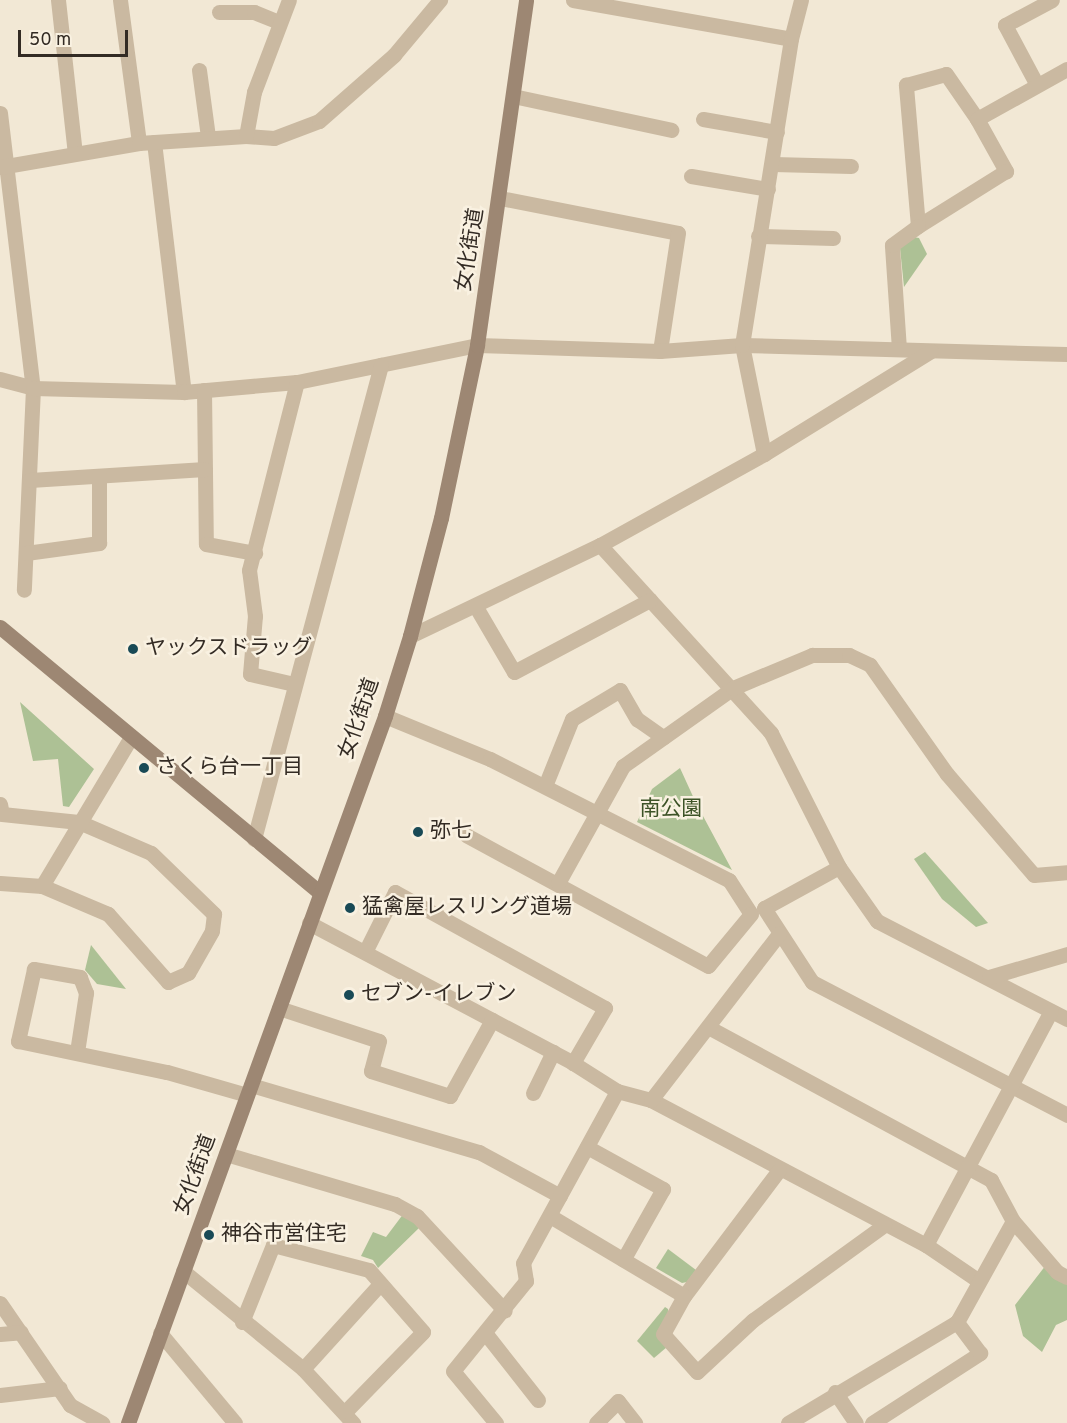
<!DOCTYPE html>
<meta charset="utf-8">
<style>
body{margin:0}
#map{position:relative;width:1067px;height:1423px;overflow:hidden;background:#f2e8d5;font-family:Overpass,"Noto Sans JP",sans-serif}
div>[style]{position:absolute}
.green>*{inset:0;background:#adc195}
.street>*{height:15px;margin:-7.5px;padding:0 7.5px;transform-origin:7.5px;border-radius:7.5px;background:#cab9a1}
.secondary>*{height:15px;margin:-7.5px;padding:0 7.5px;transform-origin:7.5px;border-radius:7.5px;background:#9d8773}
.dots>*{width:16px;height:16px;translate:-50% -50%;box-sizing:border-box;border:3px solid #f9f1e1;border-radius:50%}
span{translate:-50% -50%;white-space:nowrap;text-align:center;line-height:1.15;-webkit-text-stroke:5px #f9f1e1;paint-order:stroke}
.street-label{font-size:21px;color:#332b24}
.poi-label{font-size:21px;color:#332b24}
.left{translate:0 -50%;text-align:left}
.park-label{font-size:21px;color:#3d5327}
.scale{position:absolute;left:18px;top:30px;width:110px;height:27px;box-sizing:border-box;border:3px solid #332b24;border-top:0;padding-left:8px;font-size:18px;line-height:21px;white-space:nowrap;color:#332b24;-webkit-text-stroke:4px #f9f1e1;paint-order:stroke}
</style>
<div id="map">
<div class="green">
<div style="clip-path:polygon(913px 237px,919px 238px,927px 254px,904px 287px,900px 248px)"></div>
<div style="clip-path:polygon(20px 702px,94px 769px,69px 807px,63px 806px,58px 759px,33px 761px)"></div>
<div style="clip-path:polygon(680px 768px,696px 803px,732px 870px,637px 822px,652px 789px)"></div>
<div style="clip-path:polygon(925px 852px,988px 923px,976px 927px,942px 899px,914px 859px)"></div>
<div style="clip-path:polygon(91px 945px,126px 989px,97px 984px,85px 970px)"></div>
<div style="clip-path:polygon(404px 1213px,420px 1227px,378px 1268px,373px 1260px,361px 1256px,373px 1232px,386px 1237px)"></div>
<div style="clip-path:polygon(668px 1249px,696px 1270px,687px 1282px,682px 1283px,656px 1268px)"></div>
<div style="clip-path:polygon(1046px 1265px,1067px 1281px,1067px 1320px,1056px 1325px,1042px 1352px,1023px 1336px,1015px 1305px)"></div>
<div style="clip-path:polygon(665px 1307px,668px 1309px,667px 1347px,654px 1358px,637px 1341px)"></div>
</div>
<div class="street">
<div style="left:58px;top:0;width:154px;rotate:83.7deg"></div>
<div style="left:120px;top:0;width:144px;rotate:82.4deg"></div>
<div style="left:573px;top:0;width:221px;rotate:10.1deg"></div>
<div style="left:219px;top:12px;width:35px"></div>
<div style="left:254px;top:12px;width:27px;rotate:22deg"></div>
<div style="left:199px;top:70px;width:68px;rotate:82.3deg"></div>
<div style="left:946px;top:74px;width:55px;rotate:55.4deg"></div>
<div style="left:977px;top:119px;width:60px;rotate:60.9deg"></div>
<div style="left:1006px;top:171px;width:104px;rotate:148deg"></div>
<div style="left:918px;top:226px;width:142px;rotate:-94.9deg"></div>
<div style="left:906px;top:85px;width:41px;rotate:-15.4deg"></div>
<div style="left:1037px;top:85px;width:68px;rotate:-118.1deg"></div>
<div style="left:1005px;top:25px;width:53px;rotate:-28deg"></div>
<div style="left:513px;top:96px;width:162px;rotate:12.1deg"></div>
<div style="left:0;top:113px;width:277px;rotate:83.2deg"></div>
<div style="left:33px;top:388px;width:202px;rotate:92.6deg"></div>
<div style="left:703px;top:119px;width:75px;rotate:10deg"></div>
<div style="left:977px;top:119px;width:103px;rotate:-29.1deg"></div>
<div style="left:246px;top:136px;width:28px;rotate:4deg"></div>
<div style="left:274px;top:138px;width:48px;rotate:-20.7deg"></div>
<div style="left:319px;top:121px;width:100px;rotate:-41.3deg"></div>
<div style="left:394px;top:55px;width:72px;rotate:-50.1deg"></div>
<div style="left:154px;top:142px;width:252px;rotate:83.2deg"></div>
<div style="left:773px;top:164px;width:78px;rotate:1.5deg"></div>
<div style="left:0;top:167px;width:141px;rotate:-9.8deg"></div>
<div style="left:139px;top:143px;width:107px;rotate:-3.7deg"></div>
<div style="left:246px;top:136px;width:45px;rotate:-79.7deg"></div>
<div style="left:254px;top:92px;width:98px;rotate:-69.2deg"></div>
<div style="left:691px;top:176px;width:78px;rotate:9.6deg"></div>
<div style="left:500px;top:198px;width:181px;rotate:11.1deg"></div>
<div style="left:678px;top:233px;width:119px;rotate:98.7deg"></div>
<div style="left:758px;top:236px;width:75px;rotate:1.5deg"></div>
<div style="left:899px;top:349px;width:104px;rotate:-93.9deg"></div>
<div style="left:892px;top:245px;width:32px;rotate:-36deg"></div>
<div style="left:0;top:379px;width:34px;rotate:15deg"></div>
<div style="left:33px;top:388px;width:151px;rotate:1.5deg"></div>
<div style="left:184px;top:392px;width:113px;rotate:-5.1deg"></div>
<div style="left:297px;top:382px;width:184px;rotate:-11.6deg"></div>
<div style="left:477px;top:345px;width:183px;rotate:1.9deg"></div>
<div style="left:660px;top:351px;width:82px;rotate:-4.2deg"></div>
<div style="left:742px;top:345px;width:325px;rotate:1.6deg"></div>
<div style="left:204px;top:390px;width:154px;rotate:89.3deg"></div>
<div style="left:206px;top:544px;width:50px;rotate:10.4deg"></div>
<div style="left:764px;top:454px;width:111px;rotate:-101.4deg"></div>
<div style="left:742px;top:345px;width:310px;rotate:-80.9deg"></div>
<div style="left:791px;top:39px;width:40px;rotate:-75.6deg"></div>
<div style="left:30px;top:480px;width:175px;rotate:-3.6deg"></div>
<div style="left:600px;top:545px;width:254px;rotate:47.7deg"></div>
<div style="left:771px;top:733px;width:150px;rotate:63.1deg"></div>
<div style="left:839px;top:867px;width:66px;rotate:54.9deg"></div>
<div style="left:877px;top:921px;width:214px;rotate:27.3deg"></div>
<div style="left:26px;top:553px;width:74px;rotate:-7.8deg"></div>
<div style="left:99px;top:543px;width:67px;rotate:-90deg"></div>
<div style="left:476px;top:607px;width:75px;rotate:59.7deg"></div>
<div style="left:514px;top:672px;width:154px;rotate:-27.9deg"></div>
<div style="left:410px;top:636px;width:211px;rotate:-25.6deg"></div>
<div style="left:600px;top:545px;width:188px;rotate:-29deg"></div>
<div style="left:764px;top:454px;width:196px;rotate:-31.7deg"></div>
<div style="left:294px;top:684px;width:45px;rotate:-167.2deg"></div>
<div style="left:250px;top:674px;width:58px;rotate:-85.1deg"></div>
<div style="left:255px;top:616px;width:46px;rotate:-97.4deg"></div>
<div style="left:249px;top:570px;width:194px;rotate:-75.7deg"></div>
<div style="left:385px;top:716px;width:113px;rotate:22.3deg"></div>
<div style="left:490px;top:759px;width:268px;rotate:26.9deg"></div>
<div style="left:729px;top:880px;width:40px;rotate:57.1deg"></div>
<div style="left:751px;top:914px;width:67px;rotate:129.6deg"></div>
<div style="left:708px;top:966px;width:275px;rotate:-151.6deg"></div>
<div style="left:545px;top:786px;width:72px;rotate:-68.1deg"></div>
<div style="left:572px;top:719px;width:56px;rotate:-31.1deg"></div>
<div style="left:620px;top:690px;width:34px;rotate:60deg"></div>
<div style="left:637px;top:719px;width:32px;rotate:35deg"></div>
<div style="left:0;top:804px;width:10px;rotate:79deg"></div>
<div style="left:2px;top:814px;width:77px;rotate:5.9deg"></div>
<div style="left:79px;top:822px;width:78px;rotate:23.3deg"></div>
<div style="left:151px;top:853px;width:88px;rotate:44.1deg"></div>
<div style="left:214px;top:914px;width:17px;rotate:97deg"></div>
<div style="left:212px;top:931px;width:48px;rotate:119.7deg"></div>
<div style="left:188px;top:973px;width:22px;rotate:156deg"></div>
<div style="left:168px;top:982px;width:91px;rotate:-131.4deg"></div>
<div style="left:108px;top:914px;width:72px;rotate:-157deg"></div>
<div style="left:42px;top:886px;width:42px;rotate:-175.9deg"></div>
<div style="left:254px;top:839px;width:491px;rotate:-75deg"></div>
<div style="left:839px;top:867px;width:85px;rotate:151.3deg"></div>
<div style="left:764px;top:908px;width:88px;rotate:57deg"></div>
<div style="left:812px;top:982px;width:288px;rotate:27.5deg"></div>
<div style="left:558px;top:883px;width:134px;rotate:-60.9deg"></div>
<div style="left:623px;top:766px;width:135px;rotate:-35.3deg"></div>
<div style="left:733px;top:688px;width:86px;rotate:-22.7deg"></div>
<div style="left:812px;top:655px;width:37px"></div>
<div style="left:849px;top:655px;width:23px;rotate:25deg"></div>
<div style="left:870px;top:665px;width:133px;rotate:54.8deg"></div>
<div style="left:947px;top:774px;width:133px;rotate:49.3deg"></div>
<div style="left:1034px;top:875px;width:33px;rotate:-5deg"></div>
<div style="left:42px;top:886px;width:174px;rotate:-59.1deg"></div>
<div style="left:309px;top:923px;width:299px;rotate:27.9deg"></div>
<div style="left:573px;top:1063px;width:52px;rotate:32.5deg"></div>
<div style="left:617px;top:1091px;width:35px;rotate:15deg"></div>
<div style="left:651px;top:1100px;width:311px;rotate:27.8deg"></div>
<div style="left:926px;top:1245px;width:64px;rotate:34.2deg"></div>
<div style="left:365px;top:952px;width:67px;rotate:-63.4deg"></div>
<div style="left:395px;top:892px;width:240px;rotate:28.9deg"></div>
<div style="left:605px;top:1008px;width:64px;rotate:120.2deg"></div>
<div style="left:989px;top:977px;width:81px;rotate:-16.4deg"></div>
<div style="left:279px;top:1008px;width:105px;rotate:18.3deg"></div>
<div style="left:379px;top:1041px;width:31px;rotate:105deg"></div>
<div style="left:371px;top:1071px;width:83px;rotate:17.6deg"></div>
<div style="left:450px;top:1096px;width:87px;rotate:-61.1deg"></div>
<div style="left:708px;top:1027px;width:322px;rotate:28.4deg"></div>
<div style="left:991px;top:1180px;width:47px;rotate:61.8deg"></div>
<div style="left:1013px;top:1221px;width:67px;rotate:49.2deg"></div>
<div style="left:1057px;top:1272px;width:11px;rotate:27deg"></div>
<div style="left:77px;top:1052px;width:60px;rotate:-81.3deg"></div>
<div style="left:86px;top:993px;width:17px;rotate:-111deg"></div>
<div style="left:80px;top:977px;width:47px;rotate:-170.1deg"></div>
<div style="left:34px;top:969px;width:74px;rotate:102.5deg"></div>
<div style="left:18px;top:1041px;width:152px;rotate:11.8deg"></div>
<div style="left:167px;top:1072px;width:83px;rotate:16deg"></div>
<div style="left:251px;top:1085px;width:238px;rotate:16.4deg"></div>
<div style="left:479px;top:1152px;width:92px;rotate:28.5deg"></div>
<div style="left:533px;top:1093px;width:46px;rotate:-64deg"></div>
<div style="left:651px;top:1100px;width:210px;rotate:-52.4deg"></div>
<div style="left:587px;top:1147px;width:87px;rotate:28.9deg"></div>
<div style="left:663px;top:1189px;width:81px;rotate:119.4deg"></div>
<div style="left:226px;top:1154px;width:176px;rotate:16.5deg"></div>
<div style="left:395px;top:1204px;width:25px;rotate:29deg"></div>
<div style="left:417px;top:1216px;width:129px;rotate:47.2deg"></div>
<div style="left:779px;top:1170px;width:158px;rotate:127deg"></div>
<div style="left:684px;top:1296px;width:43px;rotate:118.9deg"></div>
<div style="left:663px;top:1334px;width:51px;rotate:48.2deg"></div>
<div style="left:697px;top:1372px;width:76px;rotate:-42.9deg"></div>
<div style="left:753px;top:1320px;width:162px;rotate:-35.9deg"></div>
<div style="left:550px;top:1216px;width:156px;rotate:30.8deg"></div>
<div style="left:926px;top:1245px;width:265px;rotate:-61.9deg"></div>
<div style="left:183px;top:1271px;width:155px;rotate:39.2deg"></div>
<div style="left:303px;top:1369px;width:74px;rotate:47.2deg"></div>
<div style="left:0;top:1303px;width:124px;rotate:55.5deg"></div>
<div style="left:70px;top:1405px;width:37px;rotate:29deg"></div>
<div style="left:242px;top:1322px;width:83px;rotate:-68.1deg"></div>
<div style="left:273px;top:1245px;width:99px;rotate:14.6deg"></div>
<div style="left:369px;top:1270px;width:82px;rotate:48.9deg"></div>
<div style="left:423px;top:1332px;width:110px;rotate:134.3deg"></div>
<div style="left:160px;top:1333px;width:117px;rotate:50.2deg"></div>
<div style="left:0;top:1334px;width:21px;rotate:-5deg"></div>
<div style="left:486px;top:1334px;width:84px;rotate:51.8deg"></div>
<div style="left:303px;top:1369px;width:115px;rotate:-47.8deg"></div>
<div style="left:835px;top:1392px;width:37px;rotate:56deg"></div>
<div style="left:0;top:1395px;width:60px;rotate:-6.7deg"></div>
<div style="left:496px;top:1423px;width:67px;rotate:-129.6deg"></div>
<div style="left:453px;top:1371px;width:116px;rotate:-51deg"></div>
<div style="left:526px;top:1281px;width:18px;rotate:-99deg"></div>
<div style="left:523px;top:1263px;width:196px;rotate:-61.3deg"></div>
<div style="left:596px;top:1423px;width:31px;rotate:-45deg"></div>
<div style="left:618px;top:1401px;width:28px;rotate:52deg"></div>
<div style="left:788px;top:1423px;width:197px;rotate:-30.9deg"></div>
<div style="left:957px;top:1322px;width:115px;rotate:-61deg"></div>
<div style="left:872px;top:1423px;width:129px;rotate:-32.9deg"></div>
<div style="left:980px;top:1353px;width:39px;rotate:-127deg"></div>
</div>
<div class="secondary">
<div style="left:0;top:627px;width:416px;rotate:39.7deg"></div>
<div style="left:128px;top:1423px;width:752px;rotate:-70.02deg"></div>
<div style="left:385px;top:716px;width:84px;rotate:-72.6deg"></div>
<div style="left:410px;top:636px;width:122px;rotate:-75.3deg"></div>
<div style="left:441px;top:518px;width:177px;rotate:-78.2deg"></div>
<div style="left:477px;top:345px;width:348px;rotate:-81.9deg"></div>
</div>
<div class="dots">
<div style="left:133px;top:649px;background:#194a56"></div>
<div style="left:144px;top:768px;background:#194a56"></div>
<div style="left:418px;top:832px;background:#194a56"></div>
<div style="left:350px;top:908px;background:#194a56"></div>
<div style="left:349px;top:995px;background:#194a56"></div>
<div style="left:209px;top:1235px;background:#194a56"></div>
</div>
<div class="street-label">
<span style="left:471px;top:250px;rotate:-81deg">女化街道</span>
<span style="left:360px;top:719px;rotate:-71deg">女化街道</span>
<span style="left:196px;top:1175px;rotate:-70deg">女化街道</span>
</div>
<div class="poi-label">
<span class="left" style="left:145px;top:649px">ヤックスドラッグ</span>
<span class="left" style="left:156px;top:768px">さくら台一丁目</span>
<span class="left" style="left:430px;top:832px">弥七</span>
<span class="left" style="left:362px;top:908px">猛禽屋レスリング道場</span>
<span class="left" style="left:361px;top:995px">セブン-イレブン</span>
<span class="left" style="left:221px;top:1235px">神谷市営住宅</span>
</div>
<div class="park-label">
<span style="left:671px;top:810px">南公園</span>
</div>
<div class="scale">50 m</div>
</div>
